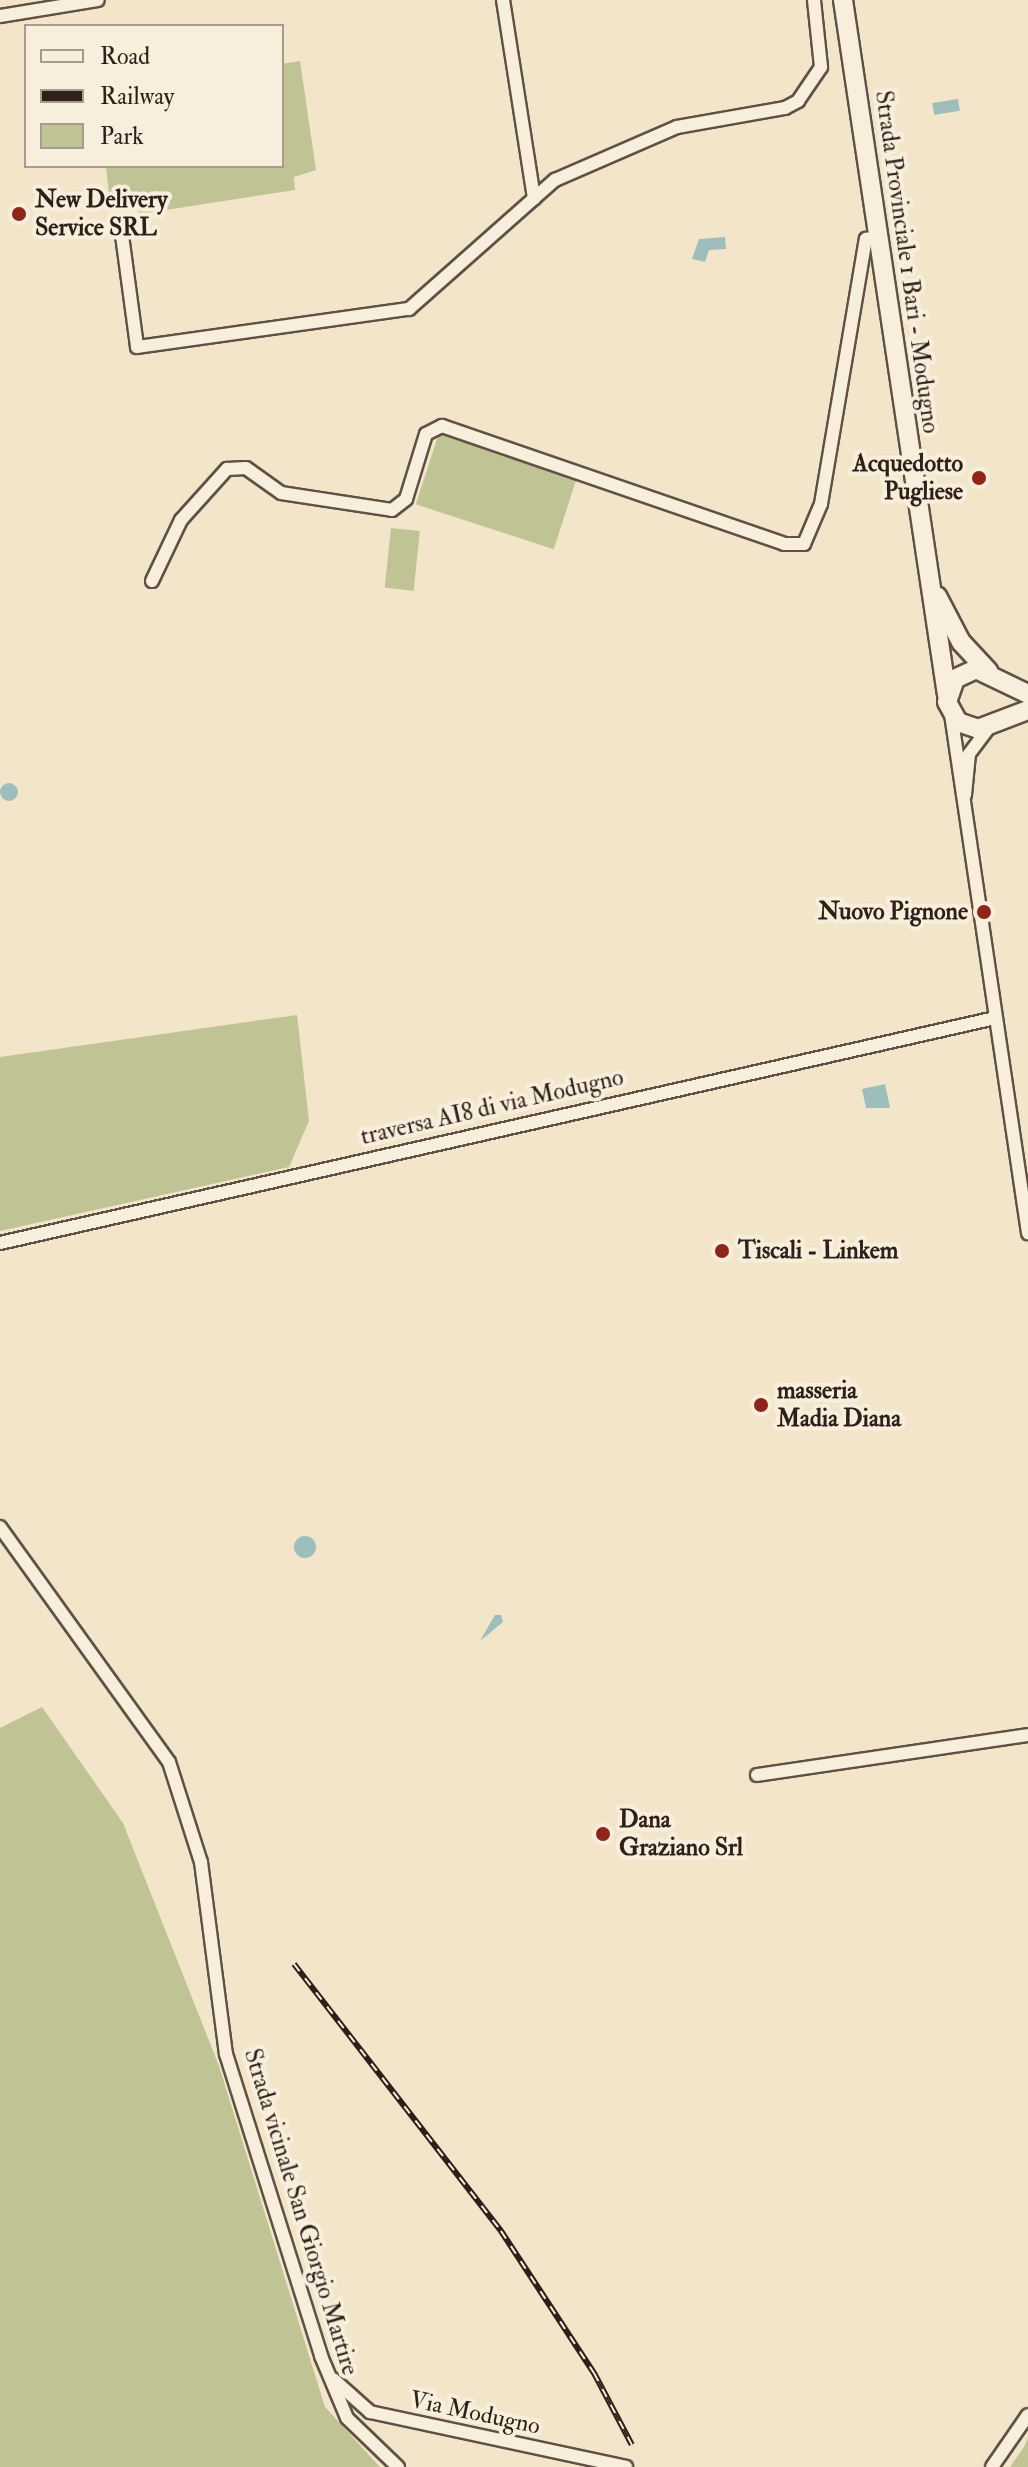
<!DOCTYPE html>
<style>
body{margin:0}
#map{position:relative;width:1028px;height:2467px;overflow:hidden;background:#f3e5c9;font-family:"IM FELL Double Pica",serif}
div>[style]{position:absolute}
.green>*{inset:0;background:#c0c393;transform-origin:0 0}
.water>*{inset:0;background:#9dbebc;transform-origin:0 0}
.round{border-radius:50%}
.roads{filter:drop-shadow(2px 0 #605045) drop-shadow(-2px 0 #605045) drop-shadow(0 2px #605045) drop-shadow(0 -2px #605045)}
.street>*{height:12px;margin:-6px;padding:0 6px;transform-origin:6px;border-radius:6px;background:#f7eedc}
.secondary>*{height:18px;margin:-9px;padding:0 9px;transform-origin:9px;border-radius:9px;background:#f7eedc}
.rail>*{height:6px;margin-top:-3px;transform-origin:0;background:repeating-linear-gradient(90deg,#f7eedc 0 9px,#2f1f19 0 18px);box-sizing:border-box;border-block:2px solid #2f1f19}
.dots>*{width:22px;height:22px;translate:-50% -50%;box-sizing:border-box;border:4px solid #f7eedc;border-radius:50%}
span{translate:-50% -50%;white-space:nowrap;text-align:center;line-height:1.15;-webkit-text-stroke:8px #f7eedc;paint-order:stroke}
.poi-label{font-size:24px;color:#2f1f19;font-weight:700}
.left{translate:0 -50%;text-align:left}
.right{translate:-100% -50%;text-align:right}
.street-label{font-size:24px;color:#2f1f19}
.legend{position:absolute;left:24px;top:24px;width:260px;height:144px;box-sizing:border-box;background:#f7eedc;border:2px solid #a79b8e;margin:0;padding:10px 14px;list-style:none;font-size:24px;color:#2f1f19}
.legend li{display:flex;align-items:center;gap:16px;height:40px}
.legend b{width:40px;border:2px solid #a79b8e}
</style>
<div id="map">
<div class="green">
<div style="clip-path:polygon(300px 61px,316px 170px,294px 177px,295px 190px,140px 214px,134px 201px,110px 203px,106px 166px,282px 166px,282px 64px)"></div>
<div style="left:439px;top:433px;width:145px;height:75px;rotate:18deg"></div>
<div style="left:391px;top:528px;width:29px;height:60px;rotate:6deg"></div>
<div style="clip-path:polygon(297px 1015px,309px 1121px,289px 1167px,0 1231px,0 1057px)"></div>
<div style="clip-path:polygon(42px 1707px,123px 1823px,219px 2066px,325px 2407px,380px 2467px,0 2467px,0 1728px)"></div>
<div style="clip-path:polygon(1028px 2438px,1028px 2467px,1010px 2467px,1024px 2447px)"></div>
</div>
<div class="water">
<div style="left:958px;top:99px;width:12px;height:26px;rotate:81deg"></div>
<div style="clip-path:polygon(725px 237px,726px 249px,709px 250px,705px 262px,692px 259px,699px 239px)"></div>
<div class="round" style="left:0;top:783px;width:18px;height:18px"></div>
<div style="clip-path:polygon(885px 1084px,890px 1108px,866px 1108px,862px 1089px)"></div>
<div class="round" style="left:294px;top:1536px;width:22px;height:22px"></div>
<div style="clip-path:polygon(495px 1615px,501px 1615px,503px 1622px,480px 1641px)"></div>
</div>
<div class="roads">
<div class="street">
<div style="left:503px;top:0;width:201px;rotate:81.1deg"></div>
<div style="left:0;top:16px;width:99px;rotate:-9.3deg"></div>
<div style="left:121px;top:228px;width:120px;rotate:82.3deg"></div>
<div style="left:137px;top:347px;width:275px;rotate:-8deg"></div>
<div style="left:409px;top:309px;width:195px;rotate:-41.5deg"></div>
<div style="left:555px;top:180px;width:133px;rotate:-23.5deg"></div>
<div style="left:677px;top:127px;width:110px;rotate:-10deg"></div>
<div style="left:785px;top:108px;width:15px;rotate:-28deg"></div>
<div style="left:798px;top:101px;width:41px;rotate:-55.9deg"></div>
<div style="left:821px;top:67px;width:67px;rotate:-96deg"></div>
<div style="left:152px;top:581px;width:68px;rotate:-64.6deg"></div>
<div style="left:181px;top:520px;width:69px;rotate:-48deg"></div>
<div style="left:227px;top:469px;width:19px;rotate:-3deg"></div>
<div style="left:246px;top:468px;width:43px;rotate:35.5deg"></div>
<div style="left:281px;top:493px;width:112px;rotate:8.7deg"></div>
<div style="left:392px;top:510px;width:18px;rotate:-38deg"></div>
<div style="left:406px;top:499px;width:68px;rotate:-72.9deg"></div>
<div style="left:426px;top:434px;width:18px;rotate:-27deg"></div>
<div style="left:442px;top:426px;width:362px;rotate:19deg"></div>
<div style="left:784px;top:544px;width:20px"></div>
<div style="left:804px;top:544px;width:43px;rotate:-67deg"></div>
<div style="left:821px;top:504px;width:269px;rotate:-80.4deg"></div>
<div style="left:866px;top:239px;width:13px;rotate:-13deg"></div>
<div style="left:951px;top:714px;width:525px;rotate:81.56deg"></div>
<div style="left:965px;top:795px;width:41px;rotate:-84.4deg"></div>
<div style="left:969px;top:754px;width:36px;rotate:-53deg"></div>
<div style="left:0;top:1243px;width:1020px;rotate:-12.74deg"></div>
<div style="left:0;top:1527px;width:289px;rotate:54.3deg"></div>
<div style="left:169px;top:1762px;width:105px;rotate:72.3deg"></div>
<div style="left:201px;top:1862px;width:194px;rotate:82.6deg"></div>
<div style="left:226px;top:2054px;width:317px;rotate:72.5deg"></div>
<div style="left:321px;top:2356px;width:67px;rotate:67.2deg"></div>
<div style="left:347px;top:2418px;width:71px;rotate:43.9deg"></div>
<div style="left:757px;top:1775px;width:274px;rotate:-8.4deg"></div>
<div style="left:333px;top:2379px;width:50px;rotate:41.7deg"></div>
<div style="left:370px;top:2412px;width:262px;rotate:12.1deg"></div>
<div style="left:992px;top:2467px;width:63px;rotate:-55.3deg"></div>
</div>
<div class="secondary">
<div style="left:843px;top:0;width:703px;rotate:81.49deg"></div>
<div style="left:937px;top:596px;width:52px;rotate:62.4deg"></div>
<div style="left:961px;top:642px;width:40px;rotate:47deg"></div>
<div style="left:1028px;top:694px;width:58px;rotate:-154.3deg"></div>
<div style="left:976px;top:669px;width:23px;rotate:155deg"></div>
<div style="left:955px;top:679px;width:24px;rotate:109deg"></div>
<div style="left:947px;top:702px;width:23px;rotate:61deg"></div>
<div style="left:958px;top:722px;width:21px;rotate:19deg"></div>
<div style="left:978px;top:729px;width:53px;rotate:-20.8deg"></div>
</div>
</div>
<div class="rail">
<div style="left:294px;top:1964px;width:338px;rotate:52.2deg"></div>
<div style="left:501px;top:2231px;width:170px;rotate:56.8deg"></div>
<div style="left:594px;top:2373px;width:81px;rotate:62.2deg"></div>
</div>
<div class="dots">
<div style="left:19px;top:214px;background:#8f2418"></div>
<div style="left:979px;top:478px;background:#8f2418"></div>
<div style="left:984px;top:912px;background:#8f2418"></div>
<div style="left:722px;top:1251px;background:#8f2418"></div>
<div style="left:761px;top:1405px;background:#8f2418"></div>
<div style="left:603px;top:1834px;background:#8f2418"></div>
</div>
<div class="poi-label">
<span class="left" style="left:35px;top:214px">New Delivery<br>Service SRL</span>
<span class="right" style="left:963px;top:478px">Acquedotto<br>Pugliese</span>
<span class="right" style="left:968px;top:912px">Nuovo Pignone</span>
<span class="left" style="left:738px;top:1251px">Tiscali - Linkem</span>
<span class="left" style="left:777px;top:1405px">masseria<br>Madia Diana</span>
<span class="left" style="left:619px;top:1834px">Dana<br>Graziano Srl</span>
</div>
<div class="street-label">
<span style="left:907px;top:262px;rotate:82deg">Strada Provinciale 1 Bari - Modugno</span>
<span style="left:492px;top:1107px;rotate:-13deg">traversa AI8 di via Modugno</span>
<span style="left:301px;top:2212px;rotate:73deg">Strada vicinale San Giorgio Martire</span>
<span style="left:475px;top:2413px;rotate:12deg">Via Modugno</span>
</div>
<ul class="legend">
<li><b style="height:10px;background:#f7eedc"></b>Road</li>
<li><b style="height:10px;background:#2f1f19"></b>Railway</li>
<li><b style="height:22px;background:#c0c393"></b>Park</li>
</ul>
</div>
